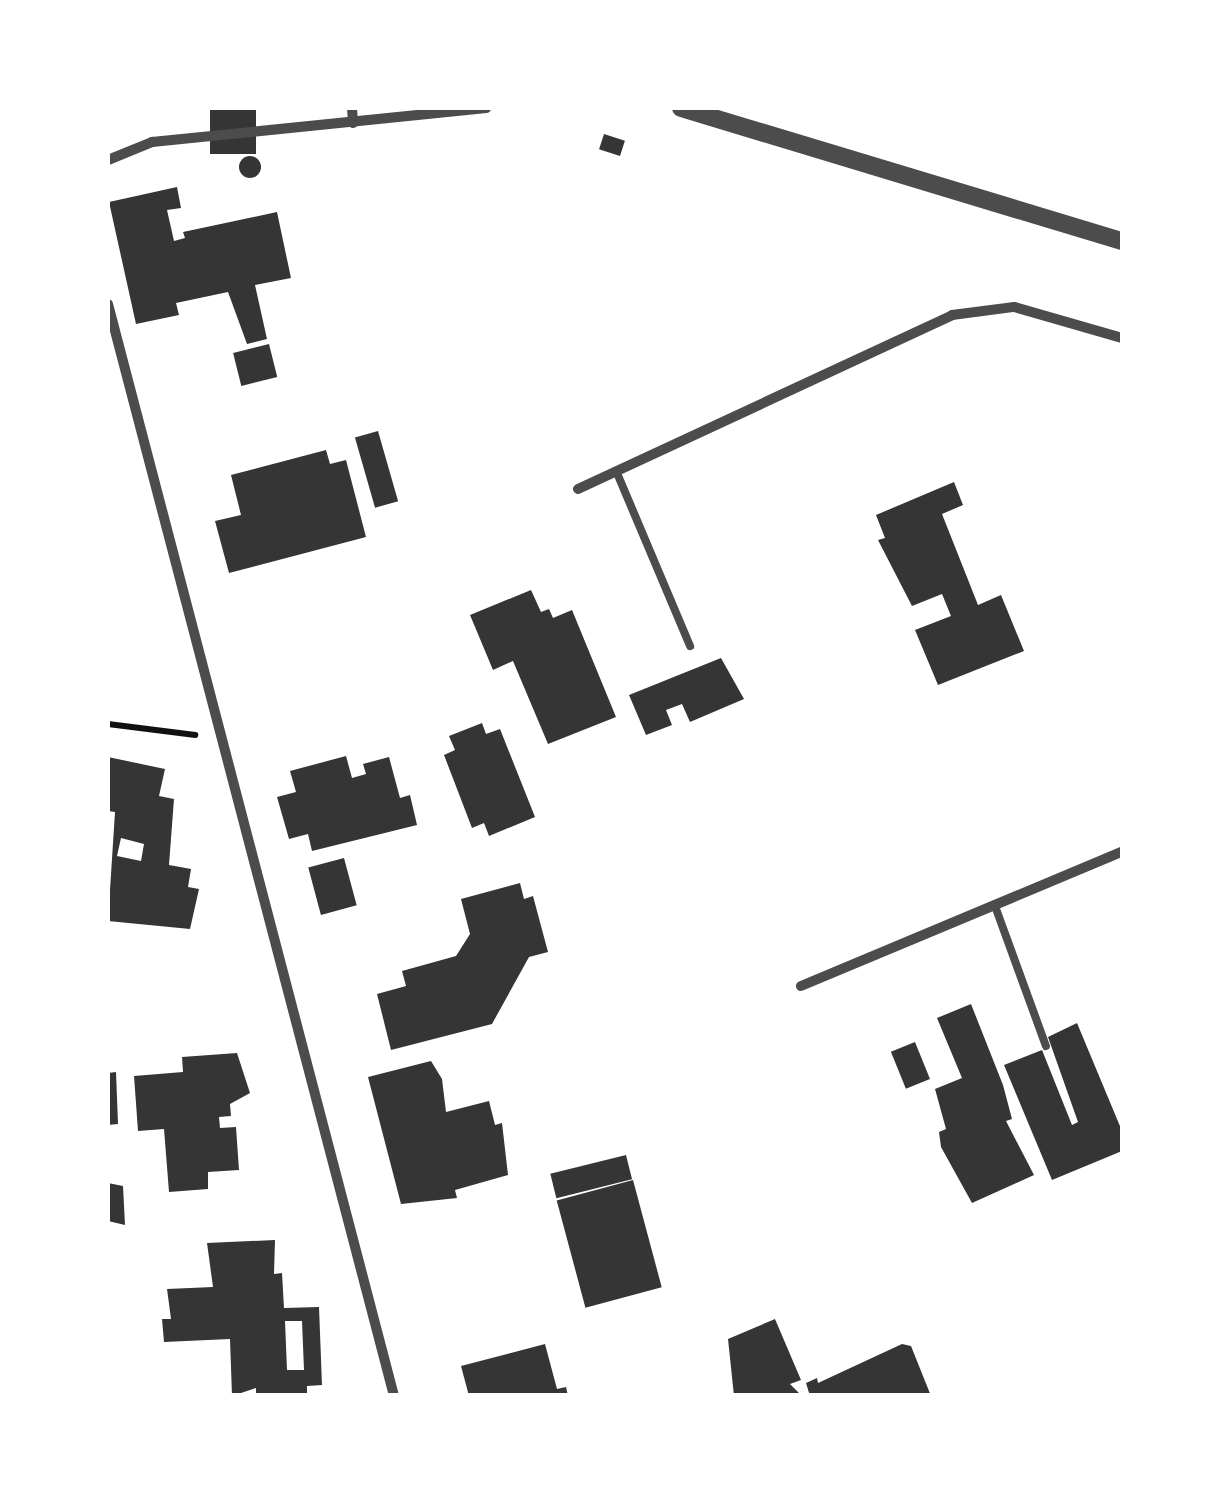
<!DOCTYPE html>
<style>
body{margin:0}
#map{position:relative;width:1230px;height:1503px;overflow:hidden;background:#fff;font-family:"Open Sans",sans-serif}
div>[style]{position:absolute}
.building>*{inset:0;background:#353535;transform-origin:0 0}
.round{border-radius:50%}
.path>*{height:6px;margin:-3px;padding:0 3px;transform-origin:3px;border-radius:3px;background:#111}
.service>*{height:8px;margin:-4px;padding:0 4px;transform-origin:4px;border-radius:4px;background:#4c4c4c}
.minor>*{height:10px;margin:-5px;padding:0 5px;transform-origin:5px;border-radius:5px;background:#4c4c4c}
.tertiary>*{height:18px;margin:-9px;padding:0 9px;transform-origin:9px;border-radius:9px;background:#4c4c4c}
span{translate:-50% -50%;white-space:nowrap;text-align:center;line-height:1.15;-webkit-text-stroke:10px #fff;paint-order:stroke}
.frame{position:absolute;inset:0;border:110px solid #fff;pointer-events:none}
</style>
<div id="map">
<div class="building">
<div style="left:210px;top:108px;width:46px;height:46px"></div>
<div style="left:604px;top:134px;width:22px;height:16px;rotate:18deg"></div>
<div class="round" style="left:239px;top:156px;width:22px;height:22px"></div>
<div style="clip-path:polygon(177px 187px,181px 208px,167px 210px,174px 241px,185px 238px,183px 232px,277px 212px,291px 278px,255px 285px,267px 339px,247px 344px,228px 292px,176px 303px,179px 315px,136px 324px,109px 202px)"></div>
<div style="left:269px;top:344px;width:34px;height:37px;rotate:76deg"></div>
<div style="left:378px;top:431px;width:73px;height:24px;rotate:74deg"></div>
<div style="clip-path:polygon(326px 450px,330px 464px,346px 460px,366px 537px,229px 573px,215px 521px,241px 515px,231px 475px)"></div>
<div style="clip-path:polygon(954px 482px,963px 505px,942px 514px,978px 605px,1001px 595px,1024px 651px,938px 685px,915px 630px,951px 616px,942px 594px,912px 606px,878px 540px,885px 538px,876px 515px)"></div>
<div style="clip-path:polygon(531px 590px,541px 612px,549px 609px,553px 618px,572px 610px,616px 717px,548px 744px,513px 661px,493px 670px,470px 615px)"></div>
<div style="clip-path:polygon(721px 658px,744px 699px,690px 722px,682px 704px,666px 710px,672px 725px,646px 735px,629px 695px)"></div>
<div style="clip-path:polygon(482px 723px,486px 734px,500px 729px,535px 817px,489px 836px,484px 823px,472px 828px,444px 755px,455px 750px,449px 736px)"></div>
<div style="clip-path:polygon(346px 756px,352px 778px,366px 774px,363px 764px,389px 757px,400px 798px,410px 795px,417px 825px,312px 851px,308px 834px,289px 839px,277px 797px,296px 792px,290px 771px)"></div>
<div style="clip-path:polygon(evenodd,108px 757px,165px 769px,159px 796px,174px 799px,169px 865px,191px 869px,188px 887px,199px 889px,190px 929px,108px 921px,115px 812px,108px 811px,108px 757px,121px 838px,144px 844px,141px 861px,117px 856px,121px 838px)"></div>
<div style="left:344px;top:858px;width:49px;height:37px;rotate:75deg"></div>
<div style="clip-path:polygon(520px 883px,524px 899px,533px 896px,548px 952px,529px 957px,492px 1024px,391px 1050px,377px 994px,406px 986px,402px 971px,456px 956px,470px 934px,461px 899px)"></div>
<div style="clip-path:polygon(971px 1004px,1003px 1085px,1012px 1119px,1006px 1121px,1034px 1175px,972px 1203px,941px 1147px,939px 1132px,946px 1129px,935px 1089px,962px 1078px,937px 1018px)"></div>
<div style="clip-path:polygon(1077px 1023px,1122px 1131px,1122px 1151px,1052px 1180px,1004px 1065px,1042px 1050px,1072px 1125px,1078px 1122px,1048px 1037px)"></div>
<div style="left:915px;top:1042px;width:40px;height:26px;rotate:68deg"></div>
<div style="clip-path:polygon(237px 1053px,250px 1093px,230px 1104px,231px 1116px,219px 1117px,220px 1128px,236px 1127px,239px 1170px,208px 1172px,208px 1189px,169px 1192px,164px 1129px,138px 1131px,134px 1076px,183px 1072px,182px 1057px)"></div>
<div style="clip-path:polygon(431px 1061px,442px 1079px,446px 1112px,489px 1101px,495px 1125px,502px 1123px,508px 1175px,455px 1190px,457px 1198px,401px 1204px,368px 1077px)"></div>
<div style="clip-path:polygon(116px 1072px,118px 1124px,108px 1125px,108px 1073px)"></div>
<div style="left:626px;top:1155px;width:25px;height:78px;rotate:76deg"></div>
<div style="left:633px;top:1180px;width:111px;height:79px;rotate:75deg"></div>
<div style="clip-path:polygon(108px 1183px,123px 1186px,125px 1225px,108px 1221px)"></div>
<div style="clip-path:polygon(evenodd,275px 1240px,274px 1274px,282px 1273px,284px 1308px,319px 1307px,322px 1385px,307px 1386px,307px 1396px,256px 1396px,256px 1388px,232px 1396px,230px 1339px,164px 1342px,162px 1319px,171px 1319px,167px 1289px,213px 1287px,207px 1243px,275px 1240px,285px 1321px,302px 1321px,304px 1370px,287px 1370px,285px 1321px)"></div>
<div style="clip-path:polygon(775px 1319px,801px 1380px,790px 1384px,802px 1396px,734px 1396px,728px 1339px)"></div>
<div style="clip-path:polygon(545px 1344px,557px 1389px,566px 1387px,568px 1396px,469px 1396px,461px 1366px)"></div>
<div style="clip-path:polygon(902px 1344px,911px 1346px,931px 1396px,810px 1396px,806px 1383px,817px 1378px,818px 1383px)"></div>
</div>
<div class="path">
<div style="left:108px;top:724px;width:88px;rotate:7.2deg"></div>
</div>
<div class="service">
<div style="left:617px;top:473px;width:188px;rotate:67.1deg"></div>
<div style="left:995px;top:906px;width:149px;rotate:70deg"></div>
</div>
<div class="minor">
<div style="left:352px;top:108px;width:15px;rotate:86deg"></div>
<div style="left:108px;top:160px;width:48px;rotate:-22.2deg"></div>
<div style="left:152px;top:142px;width:336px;rotate:-5.8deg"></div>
<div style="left:108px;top:304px;width:1129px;rotate:75.32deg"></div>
<div style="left:578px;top:489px;width:412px;rotate:-24.9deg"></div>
<div style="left:952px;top:315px;width:63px;rotate:-7.4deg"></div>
<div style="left:1014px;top:307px;width:112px;rotate:16deg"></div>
<div style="left:801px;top:986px;width:348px;rotate:-22.7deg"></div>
</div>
<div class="tertiary">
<div style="left:681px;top:108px;width:461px;rotate:16.8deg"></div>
</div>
<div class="frame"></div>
</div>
